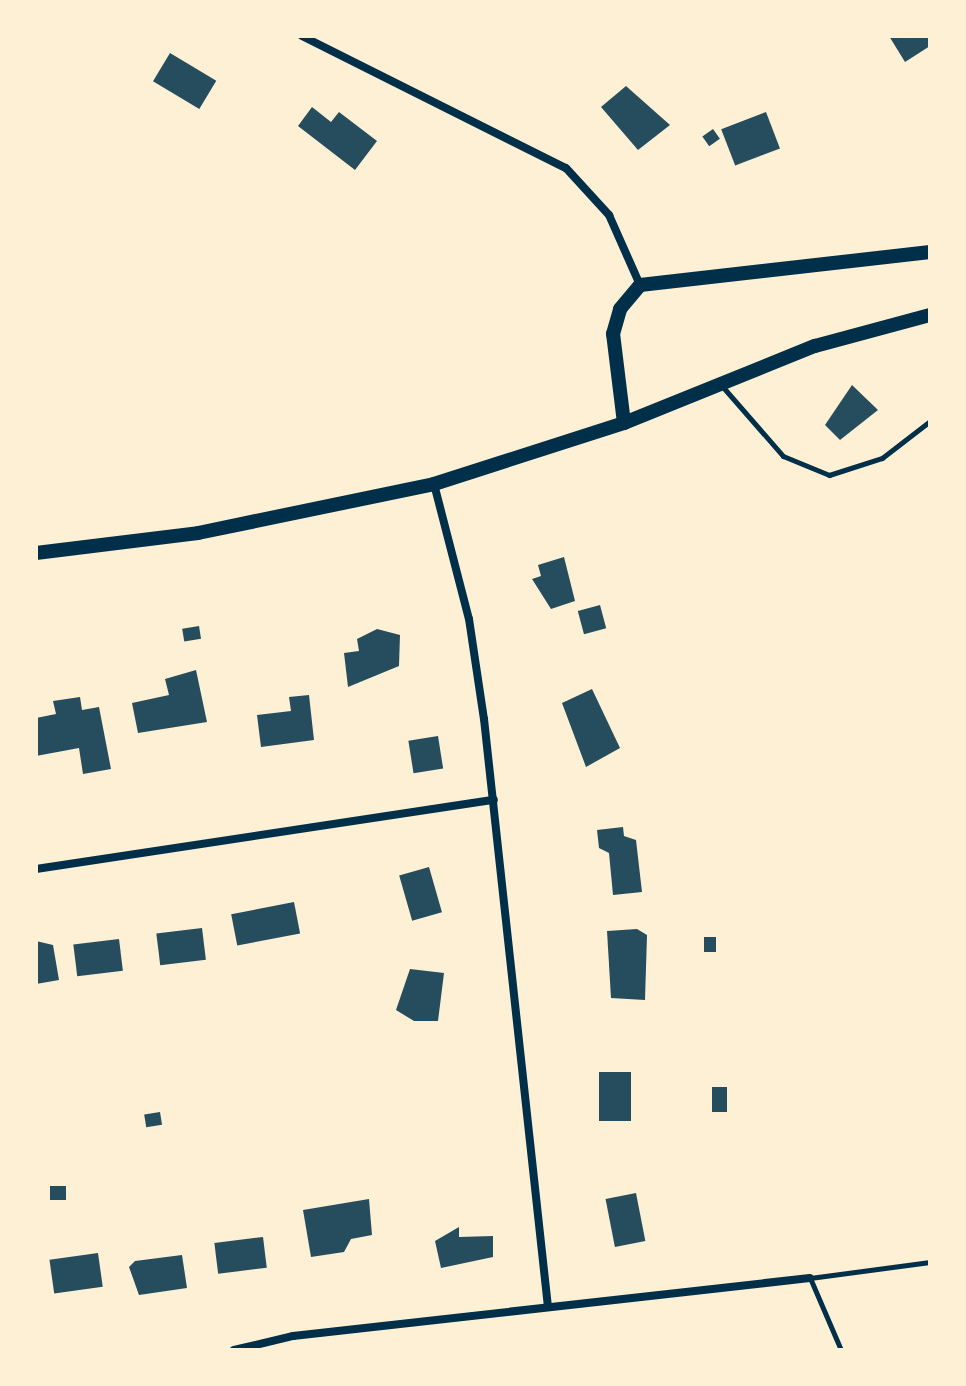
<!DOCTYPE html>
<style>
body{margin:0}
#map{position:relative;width:966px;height:1386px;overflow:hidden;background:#fdf0d5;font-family:Overpass,sans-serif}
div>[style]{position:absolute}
.building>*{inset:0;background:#264d5e;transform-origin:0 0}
.service>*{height:5px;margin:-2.5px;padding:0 2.5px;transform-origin:2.5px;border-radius:2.5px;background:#003049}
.minor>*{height:8px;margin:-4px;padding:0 4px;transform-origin:4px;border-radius:4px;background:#003049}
.tertiary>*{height:14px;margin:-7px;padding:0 7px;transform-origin:7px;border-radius:7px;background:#003049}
.secondary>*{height:14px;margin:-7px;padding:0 7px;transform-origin:7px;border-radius:7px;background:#003049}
span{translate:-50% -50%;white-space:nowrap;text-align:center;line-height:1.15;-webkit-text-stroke:6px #fdf0d5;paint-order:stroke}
.frame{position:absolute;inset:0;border:38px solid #fdf0d5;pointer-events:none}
</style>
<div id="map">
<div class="building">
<div style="clip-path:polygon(889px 36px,930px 36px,930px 46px,905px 62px)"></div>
<div style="left:170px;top:53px;width:54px;height:33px;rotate:31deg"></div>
<div style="clip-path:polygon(626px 86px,670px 125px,638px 150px,601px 107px)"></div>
<div style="clip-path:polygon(312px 107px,331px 122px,339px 112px,377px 141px,355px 170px,298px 126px)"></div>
<div style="left:766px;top:112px;width:39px;height:48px;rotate:69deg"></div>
<div style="left:713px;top:129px;width:12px;height:13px;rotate:55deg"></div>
<div style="clip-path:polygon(852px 385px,878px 410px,840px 440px,825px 425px)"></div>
<div style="clip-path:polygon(564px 557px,575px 601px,551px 609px,532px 579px,541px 576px,538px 565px)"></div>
<div style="left:600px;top:605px;width:24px;height:23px;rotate:75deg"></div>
<div style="left:199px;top:626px;width:13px;height:17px;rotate:81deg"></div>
<div style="clip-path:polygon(377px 629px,400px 635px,399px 666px,348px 687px,344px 653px,359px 651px,357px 639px)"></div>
<div style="clip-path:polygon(196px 670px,207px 722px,138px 733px,132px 703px,169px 695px,165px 679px)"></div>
<div style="clip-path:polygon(592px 689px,620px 748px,586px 767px,562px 703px)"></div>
<div style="clip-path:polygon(309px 695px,314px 740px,261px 747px,257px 715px,291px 711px,289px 697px)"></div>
<div style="clip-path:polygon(80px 697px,82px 710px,99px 707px,111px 769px,83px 774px,79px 748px,36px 756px,36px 718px,56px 714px,53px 701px)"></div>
<div style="left:438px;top:736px;width:33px;height:30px;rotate:81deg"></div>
<div style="clip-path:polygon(623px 827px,624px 836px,636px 840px,642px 892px,613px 895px,609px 853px,599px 848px,597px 830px)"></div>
<div style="left:429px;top:867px;width:47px;height:31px;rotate:74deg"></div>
<div style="left:294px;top:902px;width:32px;height:64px;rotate:79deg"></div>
<div style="left:202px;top:928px;width:32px;height:46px;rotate:83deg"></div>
<div style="clip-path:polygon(637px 929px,647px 935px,645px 1000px,611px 998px,607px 931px)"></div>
<div style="left:704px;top:937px;width:12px;height:15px"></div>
<div style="left:119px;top:939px;width:32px;height:46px;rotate:83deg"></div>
<div style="clip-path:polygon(36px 941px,53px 945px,59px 980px,36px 984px)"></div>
<div style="clip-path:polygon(410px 969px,444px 973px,438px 1021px,414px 1021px,396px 1010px)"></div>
<div style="left:599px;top:1072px;width:32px;height:49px"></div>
<div style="left:727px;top:1087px;width:25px;height:15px;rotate:90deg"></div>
<div style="left:160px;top:1112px;width:13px;height:16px;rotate:81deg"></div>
<div style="left:66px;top:1186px;width:14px;height:16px;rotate:90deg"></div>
<div style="left:636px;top:1193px;width:49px;height:31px;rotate:79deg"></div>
<div style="clip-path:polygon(369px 1199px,372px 1235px,351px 1239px,344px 1252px,311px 1257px,303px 1210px)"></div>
<div style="clip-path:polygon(459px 1227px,459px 1237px,493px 1236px,493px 1257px,441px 1268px,435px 1241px)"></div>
<div style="left:263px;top:1237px;width:31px;height:49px;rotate:83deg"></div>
<div style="left:98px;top:1253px;width:34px;height:49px;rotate:82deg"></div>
<div style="clip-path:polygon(182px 1255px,187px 1288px,139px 1295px,129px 1267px,135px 1261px)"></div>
</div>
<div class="service">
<div style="left:722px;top:386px;width:93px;rotate:48.9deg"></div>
<div style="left:783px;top:456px;width:50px;rotate:22.4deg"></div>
<div style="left:829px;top:475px;width:56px;rotate:-17.8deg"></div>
<div style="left:882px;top:458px;width:61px;rotate:-37.6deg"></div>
<div style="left:841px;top:1350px;width:78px;rotate:-113.3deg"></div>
<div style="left:810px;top:1278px;width:121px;rotate:-7.6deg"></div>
</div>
<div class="minor">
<div style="left:302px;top:36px;width:295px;rotate:26.6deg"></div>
<div style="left:566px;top:168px;width:64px;rotate:47.5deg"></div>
<div style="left:609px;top:215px;width:77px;rotate:66.1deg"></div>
<div style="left:434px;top:484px;width:139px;rotate:75.5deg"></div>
<div style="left:469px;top:619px;width:101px;rotate:81.5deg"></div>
<div style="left:484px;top:719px;width:591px;rotate:83.79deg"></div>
<div style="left:36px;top:869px;width:463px;rotate:-8.6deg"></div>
<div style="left:234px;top:1350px;width:61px;rotate:-13.3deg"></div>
<div style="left:293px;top:1336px;width:520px;rotate:-6.4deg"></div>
</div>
<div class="tertiary">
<div style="left:624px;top:423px;width:90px;rotate:-97deg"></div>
<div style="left:613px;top:334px;width:26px;rotate:-74deg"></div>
<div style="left:620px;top:309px;width:31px;rotate:-50deg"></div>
<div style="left:640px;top:285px;width:292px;rotate:-6.5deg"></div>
</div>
<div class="secondary">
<div style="left:36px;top:553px;width:163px;rotate:-7deg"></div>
<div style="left:198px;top:533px;width:241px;rotate:-11.7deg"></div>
<div style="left:434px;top:484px;width:200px;rotate:-17.8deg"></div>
<div style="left:624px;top:423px;width:206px;rotate:-22deg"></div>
<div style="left:815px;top:346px;width:119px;rotate:-15.1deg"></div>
</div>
<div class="frame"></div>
</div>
